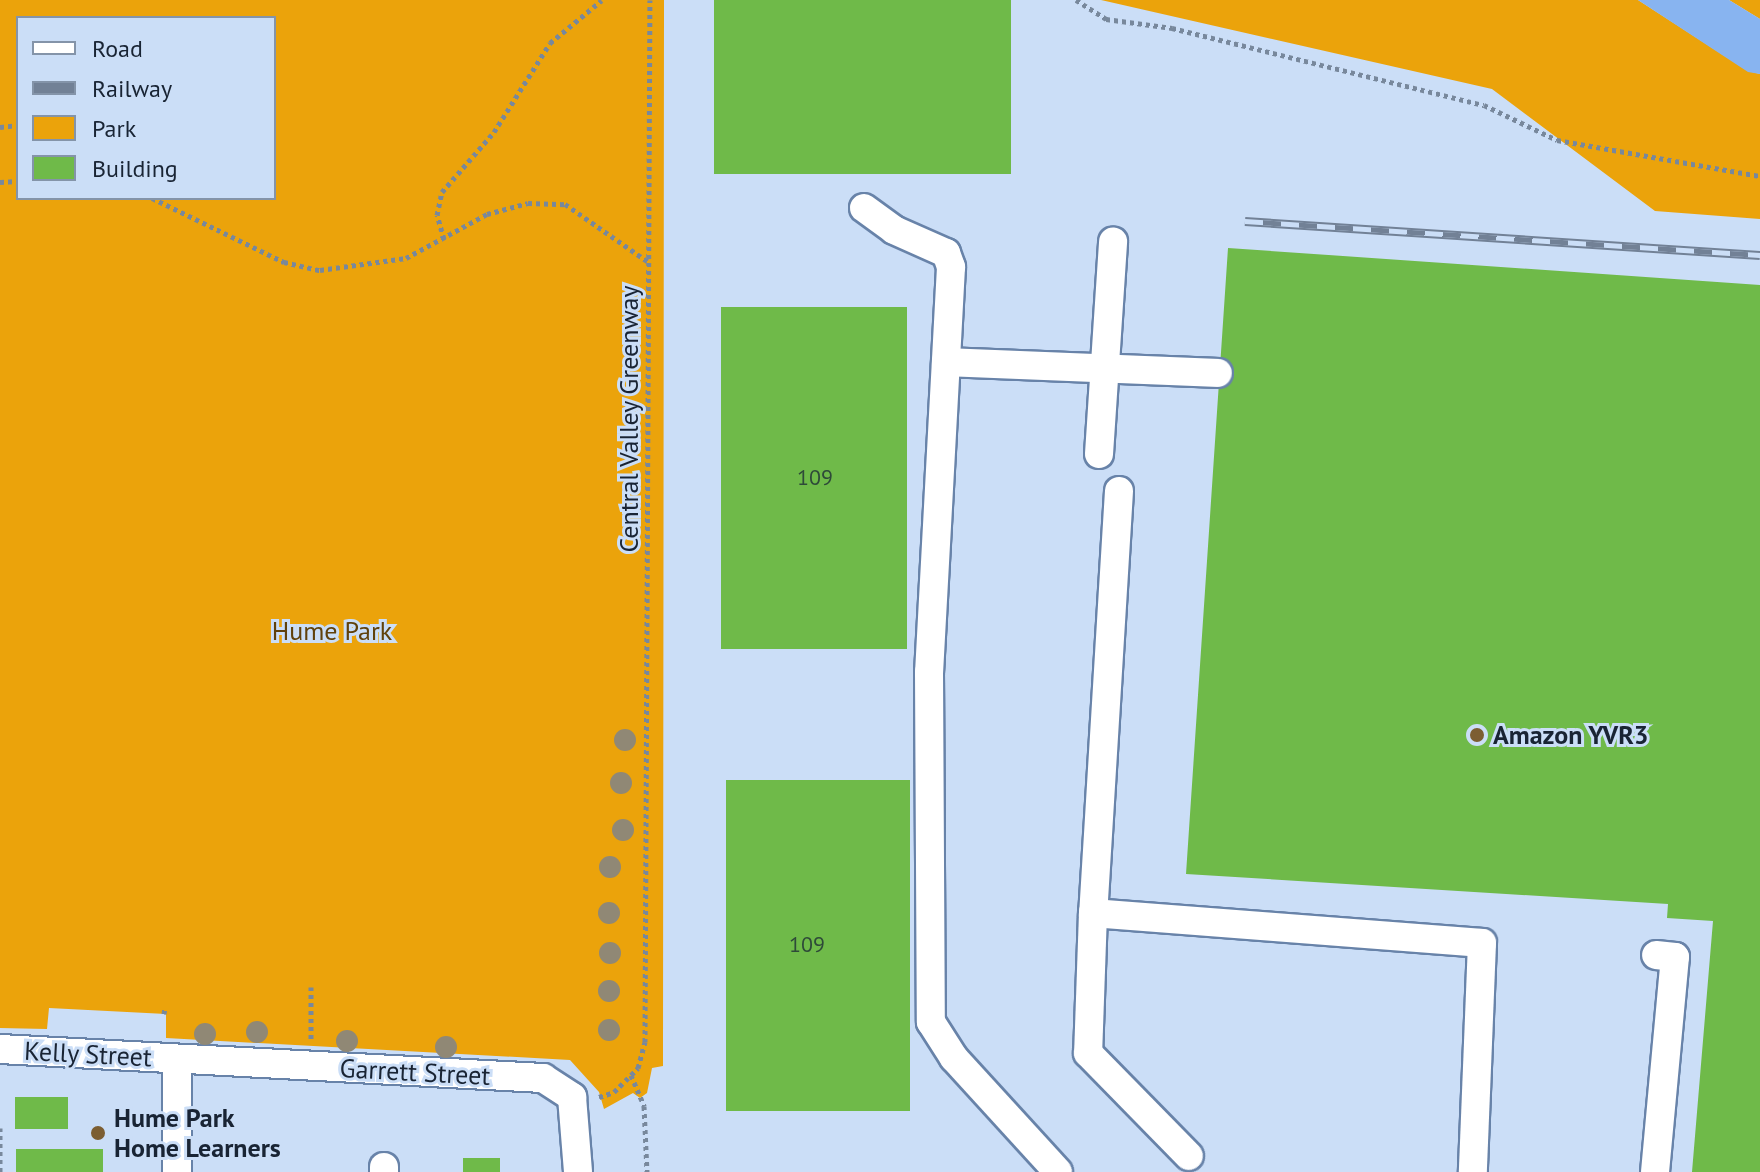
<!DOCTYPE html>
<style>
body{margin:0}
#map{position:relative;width:1760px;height:1172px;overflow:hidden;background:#cbdef7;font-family:"PT Sans",sans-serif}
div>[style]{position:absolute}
.green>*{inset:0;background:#eba30b}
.water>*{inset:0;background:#88b4f0}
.building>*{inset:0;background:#6fba49;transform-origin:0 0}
.path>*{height:5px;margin-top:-2.5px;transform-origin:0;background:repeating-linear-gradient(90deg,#78889c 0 4px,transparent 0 8px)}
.roads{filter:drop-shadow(2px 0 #6883a9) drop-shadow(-2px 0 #6883a9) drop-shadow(0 2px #6883a9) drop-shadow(0 -2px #6883a9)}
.minor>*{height:28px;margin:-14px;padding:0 14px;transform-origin:14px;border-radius:14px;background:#fff}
.rail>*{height:9px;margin-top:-4.5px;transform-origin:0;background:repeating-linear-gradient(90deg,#cbdef7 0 18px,#728196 0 36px);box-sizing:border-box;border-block:2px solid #728196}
.trees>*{width:22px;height:22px;margin:-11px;border-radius:50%;background:#908875}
.dots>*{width:22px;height:22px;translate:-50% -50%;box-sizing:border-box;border:4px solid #cbdef7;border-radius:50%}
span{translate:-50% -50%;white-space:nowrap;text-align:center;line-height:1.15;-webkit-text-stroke:6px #cbdef7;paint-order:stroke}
.number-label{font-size:22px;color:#2e4a39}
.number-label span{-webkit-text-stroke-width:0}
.street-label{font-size:26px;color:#192434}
.park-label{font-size:26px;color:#60410b}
.poi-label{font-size:26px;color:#192434;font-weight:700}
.left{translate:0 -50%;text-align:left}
.legend{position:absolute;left:16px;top:16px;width:260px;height:184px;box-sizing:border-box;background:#cbdef7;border:2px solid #8494a9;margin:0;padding:10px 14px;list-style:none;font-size:24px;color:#192434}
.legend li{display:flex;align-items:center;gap:16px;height:40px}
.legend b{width:40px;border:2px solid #8494a9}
</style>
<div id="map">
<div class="green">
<div style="clip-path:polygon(evenodd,0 0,664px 0,663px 1066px,652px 1068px,647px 1093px,640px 1098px,633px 1093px,604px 1109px,599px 1092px,570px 1060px,166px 1038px,166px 1014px,49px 1008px,47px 1029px,0 1028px,0 0,274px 18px,274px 198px,18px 198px,18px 18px,274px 18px)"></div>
<div style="clip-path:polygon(1101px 0,1638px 0,1748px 71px,1760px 74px,1760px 219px,1655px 211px,1492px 89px)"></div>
<div style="clip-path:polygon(1729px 0,1760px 0,1760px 19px)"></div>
</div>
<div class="water">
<div style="clip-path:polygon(1638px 0,1729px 0,1760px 19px,1760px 74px,1748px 72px)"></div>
</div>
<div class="building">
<div style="left:714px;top:0;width:297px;height:174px"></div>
<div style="clip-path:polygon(1228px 248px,1760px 285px,1760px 1172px,1692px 1172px,1713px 921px,1667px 918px,1668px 904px,1186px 874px)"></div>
<div style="left:721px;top:307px;width:186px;height:342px"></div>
<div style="left:726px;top:780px;width:184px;height:331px"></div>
<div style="left:15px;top:1097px;width:53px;height:32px"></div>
<div style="left:16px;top:1149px;width:87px;height:23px"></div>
<div style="left:463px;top:1158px;width:37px;height:15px"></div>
</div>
<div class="path">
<div style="left:1076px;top:0;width:36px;rotate:32deg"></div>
<div style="left:1106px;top:19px;width:67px;rotate:7.8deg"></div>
<div style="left:1172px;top:28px;width:321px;rotate:13.9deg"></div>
<div style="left:1484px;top:105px;width:81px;rotate:25.6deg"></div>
<div style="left:1557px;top:140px;width:206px;rotate:10.1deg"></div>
<div style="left:0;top:127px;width:18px;rotate:-6deg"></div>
<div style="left:0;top:182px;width:18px;rotate:-3deg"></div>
<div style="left:152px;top:198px;width:147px;rotate:25.9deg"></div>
<div style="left:284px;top:262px;width:37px;rotate:13deg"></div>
<div style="left:320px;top:270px;width:87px;rotate:-7.9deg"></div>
<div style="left:406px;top:258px;width:92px;rotate:-28.5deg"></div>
<div style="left:487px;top:214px;width:42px;rotate:-15deg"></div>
<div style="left:528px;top:203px;width:37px;rotate:2deg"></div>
<div style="left:565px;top:204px;width:103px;rotate:34.8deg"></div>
<div style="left:444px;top:239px;width:25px;rotate:-106deg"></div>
<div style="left:437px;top:215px;width:24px;rotate:-78deg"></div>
<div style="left:442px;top:192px;width:79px;rotate:-49.1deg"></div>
<div style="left:494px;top:132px;width:105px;rotate:-57.8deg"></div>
<div style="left:550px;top:43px;width:67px;rotate:-39.6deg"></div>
<div style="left:311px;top:987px;width:52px;rotate:90deg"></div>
<div style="left:164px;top:1014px;width:7px;rotate:-82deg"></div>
<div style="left:631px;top:1075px;width:34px;rotate:67deg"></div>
<div style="left:644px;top:1106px;width:66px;rotate:87.4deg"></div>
<div style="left:599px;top:1097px;width:16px;rotate:-18deg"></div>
<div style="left:614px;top:1092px;width:34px;rotate:-45deg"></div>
<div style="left:638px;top:1068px;width:27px;rotate:-75deg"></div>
<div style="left:645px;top:1042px;width:1042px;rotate:-89.73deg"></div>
<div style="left:0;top:1128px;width:44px;rotate:90deg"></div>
</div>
<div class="roads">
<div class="minor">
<div style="left:864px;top:208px;width:37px;rotate:36deg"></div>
<div style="left:894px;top:230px;width:57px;rotate:23.9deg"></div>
<div style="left:946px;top:253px;width:15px;rotate:70deg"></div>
<div style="left:951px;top:267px;width:406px;rotate:93.1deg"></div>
<div style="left:929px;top:672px;width:350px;rotate:89.7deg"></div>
<div style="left:931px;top:1022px;width:43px;rotate:57.4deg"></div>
<div style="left:954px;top:1058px;width:154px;rotate:47.6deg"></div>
<div style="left:946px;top:362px;width:272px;rotate:2.3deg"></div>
<div style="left:1099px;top:454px;width:213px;rotate:-86.2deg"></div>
<div style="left:1119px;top:491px;width:423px;rotate:93.5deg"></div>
<div style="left:1093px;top:913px;width:390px;rotate:4.4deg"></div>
<div style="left:1482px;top:943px;width:229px;rotate:92.3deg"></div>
<div style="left:1093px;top:913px;width:140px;rotate:92deg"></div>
<div style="left:1088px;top:1053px;width:144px;rotate:45.6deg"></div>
<div style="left:0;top:1049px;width:544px;rotate:3.06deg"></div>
<div style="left:543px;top:1078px;width:35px;rotate:33deg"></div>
<div style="left:572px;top:1097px;width:75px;rotate:85.4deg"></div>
<div style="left:177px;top:1172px;width:113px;rotate:-90deg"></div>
<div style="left:384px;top:1172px;width:5px;rotate:-90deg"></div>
<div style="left:1655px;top:1172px;width:216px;rotate:-84.7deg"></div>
<div style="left:1675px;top:957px;width:19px;rotate:-174deg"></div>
</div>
</div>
<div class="rail">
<div style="left:1245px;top:221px;width:516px;rotate:3.78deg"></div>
</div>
<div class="trees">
<div style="left:625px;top:740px"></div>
<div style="left:621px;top:783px"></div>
<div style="left:623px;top:830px"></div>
<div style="left:610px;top:867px"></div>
<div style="left:609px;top:913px"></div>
<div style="left:610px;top:953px"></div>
<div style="left:609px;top:991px"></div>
<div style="left:609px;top:1030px"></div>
<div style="left:257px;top:1032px"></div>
<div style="left:205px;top:1034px"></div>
<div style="left:347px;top:1041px"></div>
<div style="left:446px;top:1047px"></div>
</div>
<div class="dots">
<div style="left:1477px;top:735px;background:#7c5e32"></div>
<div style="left:98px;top:1133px;background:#7c5e32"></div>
</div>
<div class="number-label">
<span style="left:815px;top:478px">109</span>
<span style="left:807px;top:945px">109</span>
</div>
<div class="street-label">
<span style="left:629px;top:419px;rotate:-90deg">Central Valley Greenway</span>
<span style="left:88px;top:1054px;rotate:3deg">Kelly Street</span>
<span style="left:415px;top:1072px;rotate:3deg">Garrett Street</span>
</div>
<div class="park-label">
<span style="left:332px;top:631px">Hume Park</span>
</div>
<div class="poi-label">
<span class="left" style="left:1493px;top:735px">Amazon YVR3</span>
<span class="left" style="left:114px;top:1133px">Hume Park<br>Home Learners</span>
</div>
<ul class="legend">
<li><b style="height:10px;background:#fff"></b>Road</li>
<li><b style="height:10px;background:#728196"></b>Railway</li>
<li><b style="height:22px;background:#eba30b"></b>Park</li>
<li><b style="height:22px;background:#6fba49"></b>Building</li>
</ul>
</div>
